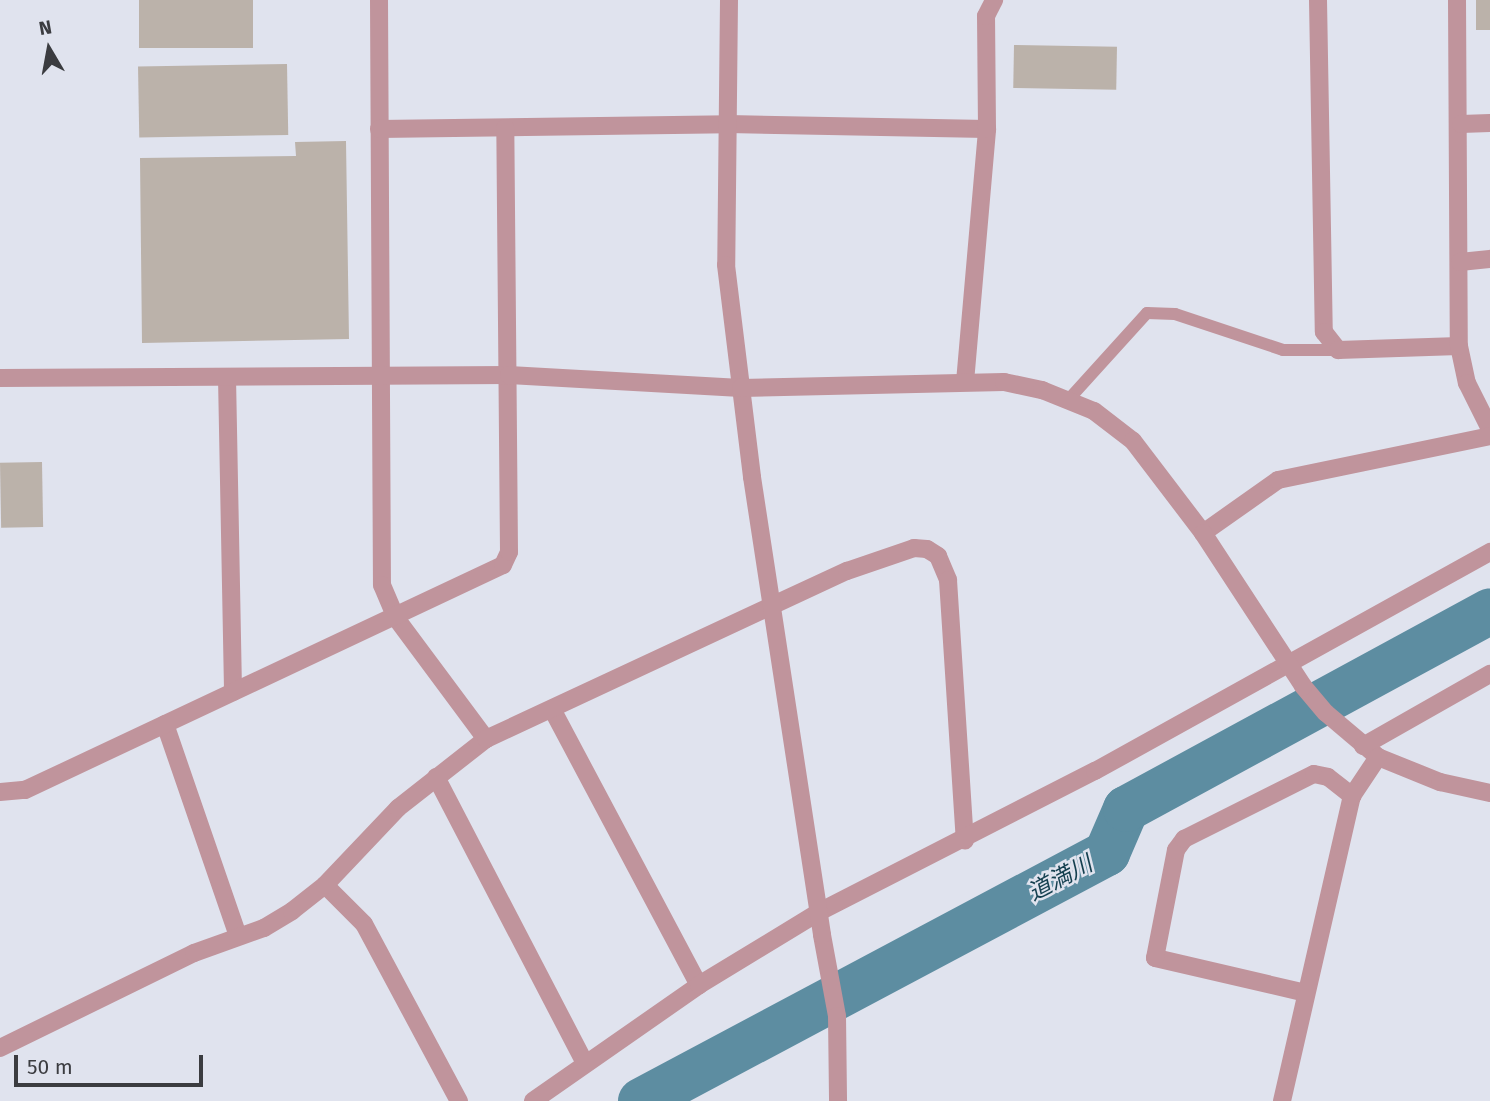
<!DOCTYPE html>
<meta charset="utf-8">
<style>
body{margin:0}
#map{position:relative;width:1490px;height:1101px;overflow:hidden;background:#e0e3ee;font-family:"Fira Sans","Noto Sans JP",sans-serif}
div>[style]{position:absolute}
.river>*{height:46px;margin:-23px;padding:0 23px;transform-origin:23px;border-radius:23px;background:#5d8da1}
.building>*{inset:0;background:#bbb2aa;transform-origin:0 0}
.service>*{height:12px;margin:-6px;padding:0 6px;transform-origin:6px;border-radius:6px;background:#c0949c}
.minor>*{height:18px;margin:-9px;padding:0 9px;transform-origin:9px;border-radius:9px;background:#c0949c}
.tertiary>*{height:18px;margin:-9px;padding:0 9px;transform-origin:9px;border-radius:9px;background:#c0949c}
span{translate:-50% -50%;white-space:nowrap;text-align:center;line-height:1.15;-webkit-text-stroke:5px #e0e3ee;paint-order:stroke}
.water-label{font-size:23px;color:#143f4f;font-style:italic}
.north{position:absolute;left:14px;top:14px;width:70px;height:70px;-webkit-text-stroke:5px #e0e3ee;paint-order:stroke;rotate:350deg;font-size:19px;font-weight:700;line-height:28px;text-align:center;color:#3b3c40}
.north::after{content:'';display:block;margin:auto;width:24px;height:32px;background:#3b3c40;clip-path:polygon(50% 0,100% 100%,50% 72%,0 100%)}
.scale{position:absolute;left:14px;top:1055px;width:189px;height:32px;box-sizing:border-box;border:4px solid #3b3c40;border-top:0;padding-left:9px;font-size:21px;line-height:24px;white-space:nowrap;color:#3b3c40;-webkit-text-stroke:5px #e0e3ee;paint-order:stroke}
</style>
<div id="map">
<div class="river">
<div style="left:641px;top:1101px;width:528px;rotate:-28.02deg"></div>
<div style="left:1107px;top:853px;width:48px;rotate:-66.6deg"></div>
<div style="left:1126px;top:809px;width:414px;rotate:-28.5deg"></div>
</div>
<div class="building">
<div style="left:139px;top:0;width:114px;height:48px"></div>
<div style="left:1476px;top:0;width:14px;height:30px"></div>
<div style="left:1014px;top:45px;width:103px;height:43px;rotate:1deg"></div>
<div style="left:287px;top:64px;width:71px;height:149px;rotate:89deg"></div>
<div style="clip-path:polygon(346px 141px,349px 339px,142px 343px,140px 158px,296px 156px,295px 142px)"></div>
<div style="left:42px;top:462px;width:65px;height:42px;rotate:89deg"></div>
</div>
<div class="service">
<div style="left:1069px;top:399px;width:116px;rotate:-47.8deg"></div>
<div style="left:1147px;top:313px;width:28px;rotate:2deg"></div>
<div style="left:1175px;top:314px;width:114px;rotate:18.4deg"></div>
<div style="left:1283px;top:350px;width:55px"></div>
</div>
<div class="minor">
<div style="left:379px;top:0;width:585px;rotate:89.71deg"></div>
<div style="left:382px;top:585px;width:36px;rotate:67deg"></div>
<div style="left:396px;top:618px;width:151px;rotate:53.4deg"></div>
<div style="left:1318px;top:0;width:332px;rotate:89deg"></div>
<div style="left:1324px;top:332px;width:23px;rotate:52deg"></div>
<div style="left:1338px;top:350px;width:121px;rotate:-1.9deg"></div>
<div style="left:1459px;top:346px;width:38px;rotate:78deg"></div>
<div style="left:1467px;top:383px;width:51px;rotate:63.4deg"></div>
<div style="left:1457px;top:0;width:346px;rotate:89.7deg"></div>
<div style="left:1461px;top:124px;width:29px;rotate:-2deg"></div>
<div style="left:379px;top:129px;width:349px;rotate:-0.8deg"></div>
<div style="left:728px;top:124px;width:259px;rotate:1.1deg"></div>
<div style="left:1460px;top:262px;width:30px;rotate:-6deg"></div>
<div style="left:227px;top:377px;width:315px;rotate:88.9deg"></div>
<div style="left:965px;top:382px;width:254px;rotate:-85deg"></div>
<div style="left:987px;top:129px;width:113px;rotate:-90.5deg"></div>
<div style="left:986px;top:16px;width:18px;rotate:-63deg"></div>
<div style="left:1203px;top:533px;width:92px;rotate:-35.2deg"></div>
<div style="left:1278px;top:480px;width:217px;rotate:-11.7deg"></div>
<div style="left:1303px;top:686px;width:35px;rotate:50deg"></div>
<div style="left:1326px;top:713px;width:68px;rotate:40.2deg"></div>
<div style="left:1378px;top:757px;width:67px;rotate:22deg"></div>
<div style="left:1440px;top:782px;width:51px;rotate:12.4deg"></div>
<div style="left:552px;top:709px;width:313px;rotate:62deg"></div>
<div style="left:165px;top:724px;width:224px;rotate:71deg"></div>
<div style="left:1363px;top:746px;width:146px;rotate:-29.6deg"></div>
<div style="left:436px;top:777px;width:320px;rotate:62.5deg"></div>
<div style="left:0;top:792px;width:25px;rotate:-5deg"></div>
<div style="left:25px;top:790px;width:528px;rotate:-25.21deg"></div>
<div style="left:503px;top:565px;width:14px;rotate:-65deg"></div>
<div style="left:509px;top:552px;width:424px;rotate:-90.5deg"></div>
<div style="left:325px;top:885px;width:55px;rotate:45deg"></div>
<div style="left:364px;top:924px;width:201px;rotate:61.8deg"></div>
<div style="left:822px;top:935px;width:82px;rotate:79.5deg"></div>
<div style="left:837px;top:1016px;width:85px;rotate:89.3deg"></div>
<div style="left:1306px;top:993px;width:155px;rotate:-166.9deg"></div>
<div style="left:1155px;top:958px;width:110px;rotate:-79deg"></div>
<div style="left:1176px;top:850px;width:14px;rotate:-54deg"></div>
<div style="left:1184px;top:839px;width:145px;rotate:-26.6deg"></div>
<div style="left:1314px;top:774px;width:14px;rotate:12deg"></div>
<div style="left:1328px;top:777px;width:31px;rotate:38deg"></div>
<div style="left:0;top:1048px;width:216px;rotate:-26.1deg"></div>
<div style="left:194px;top:953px;width:74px;rotate:-19.7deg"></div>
<div style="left:264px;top:928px;width:33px;rotate:-31deg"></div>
<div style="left:292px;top:911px;width:42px;rotate:-38.2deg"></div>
<div style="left:325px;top:885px;width:106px;rotate:-46.5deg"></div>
<div style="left:398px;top:808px;width:112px;rotate:-38.1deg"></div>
<div style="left:486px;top:739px;width:398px;rotate:-25deg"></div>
<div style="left:847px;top:571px;width:71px;rotate:-18.9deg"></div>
<div style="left:914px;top:548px;width:13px;rotate:4deg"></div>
<div style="left:927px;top:549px;width:13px;rotate:32deg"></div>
<div style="left:938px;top:556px;width:26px;rotate:67deg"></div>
<div style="left:948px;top:580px;width:261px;rotate:86.3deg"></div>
<div style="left:533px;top:1101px;width:203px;rotate:-34.9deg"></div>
<div style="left:699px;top:985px;width:140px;rotate:-31.3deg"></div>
<div style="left:819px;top:912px;width:310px;rotate:-27.1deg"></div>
<div style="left:1095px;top:771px;width:452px;rotate:-29deg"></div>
<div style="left:1282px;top:1101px;width:313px;rotate:-77.1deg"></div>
<div style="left:1352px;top:796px;width:47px;rotate:-56.3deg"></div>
</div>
<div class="tertiary">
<div style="left:729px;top:0;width:265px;rotate:90.6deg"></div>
<div style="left:726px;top:265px;width:214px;rotate:83deg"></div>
<div style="left:752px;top:477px;width:463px;rotate:81.3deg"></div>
<div style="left:0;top:378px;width:509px;rotate:-0.34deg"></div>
<div style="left:509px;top:375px;width:232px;rotate:3.2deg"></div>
<div style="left:741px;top:388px;width:263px;rotate:-1.3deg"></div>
<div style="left:1004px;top:382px;width:39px;rotate:12deg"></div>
<div style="left:1042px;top:390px;width:56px;rotate:22deg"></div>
<div style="left:1094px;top:411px;width:49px;rotate:37.6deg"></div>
<div style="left:1133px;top:441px;width:116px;rotate:52.7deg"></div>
<div style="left:1203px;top:533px;width:183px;rotate:56.8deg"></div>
</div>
<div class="water-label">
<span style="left:1060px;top:878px;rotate:-28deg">道満川</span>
</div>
<div class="north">N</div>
<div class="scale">50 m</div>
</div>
